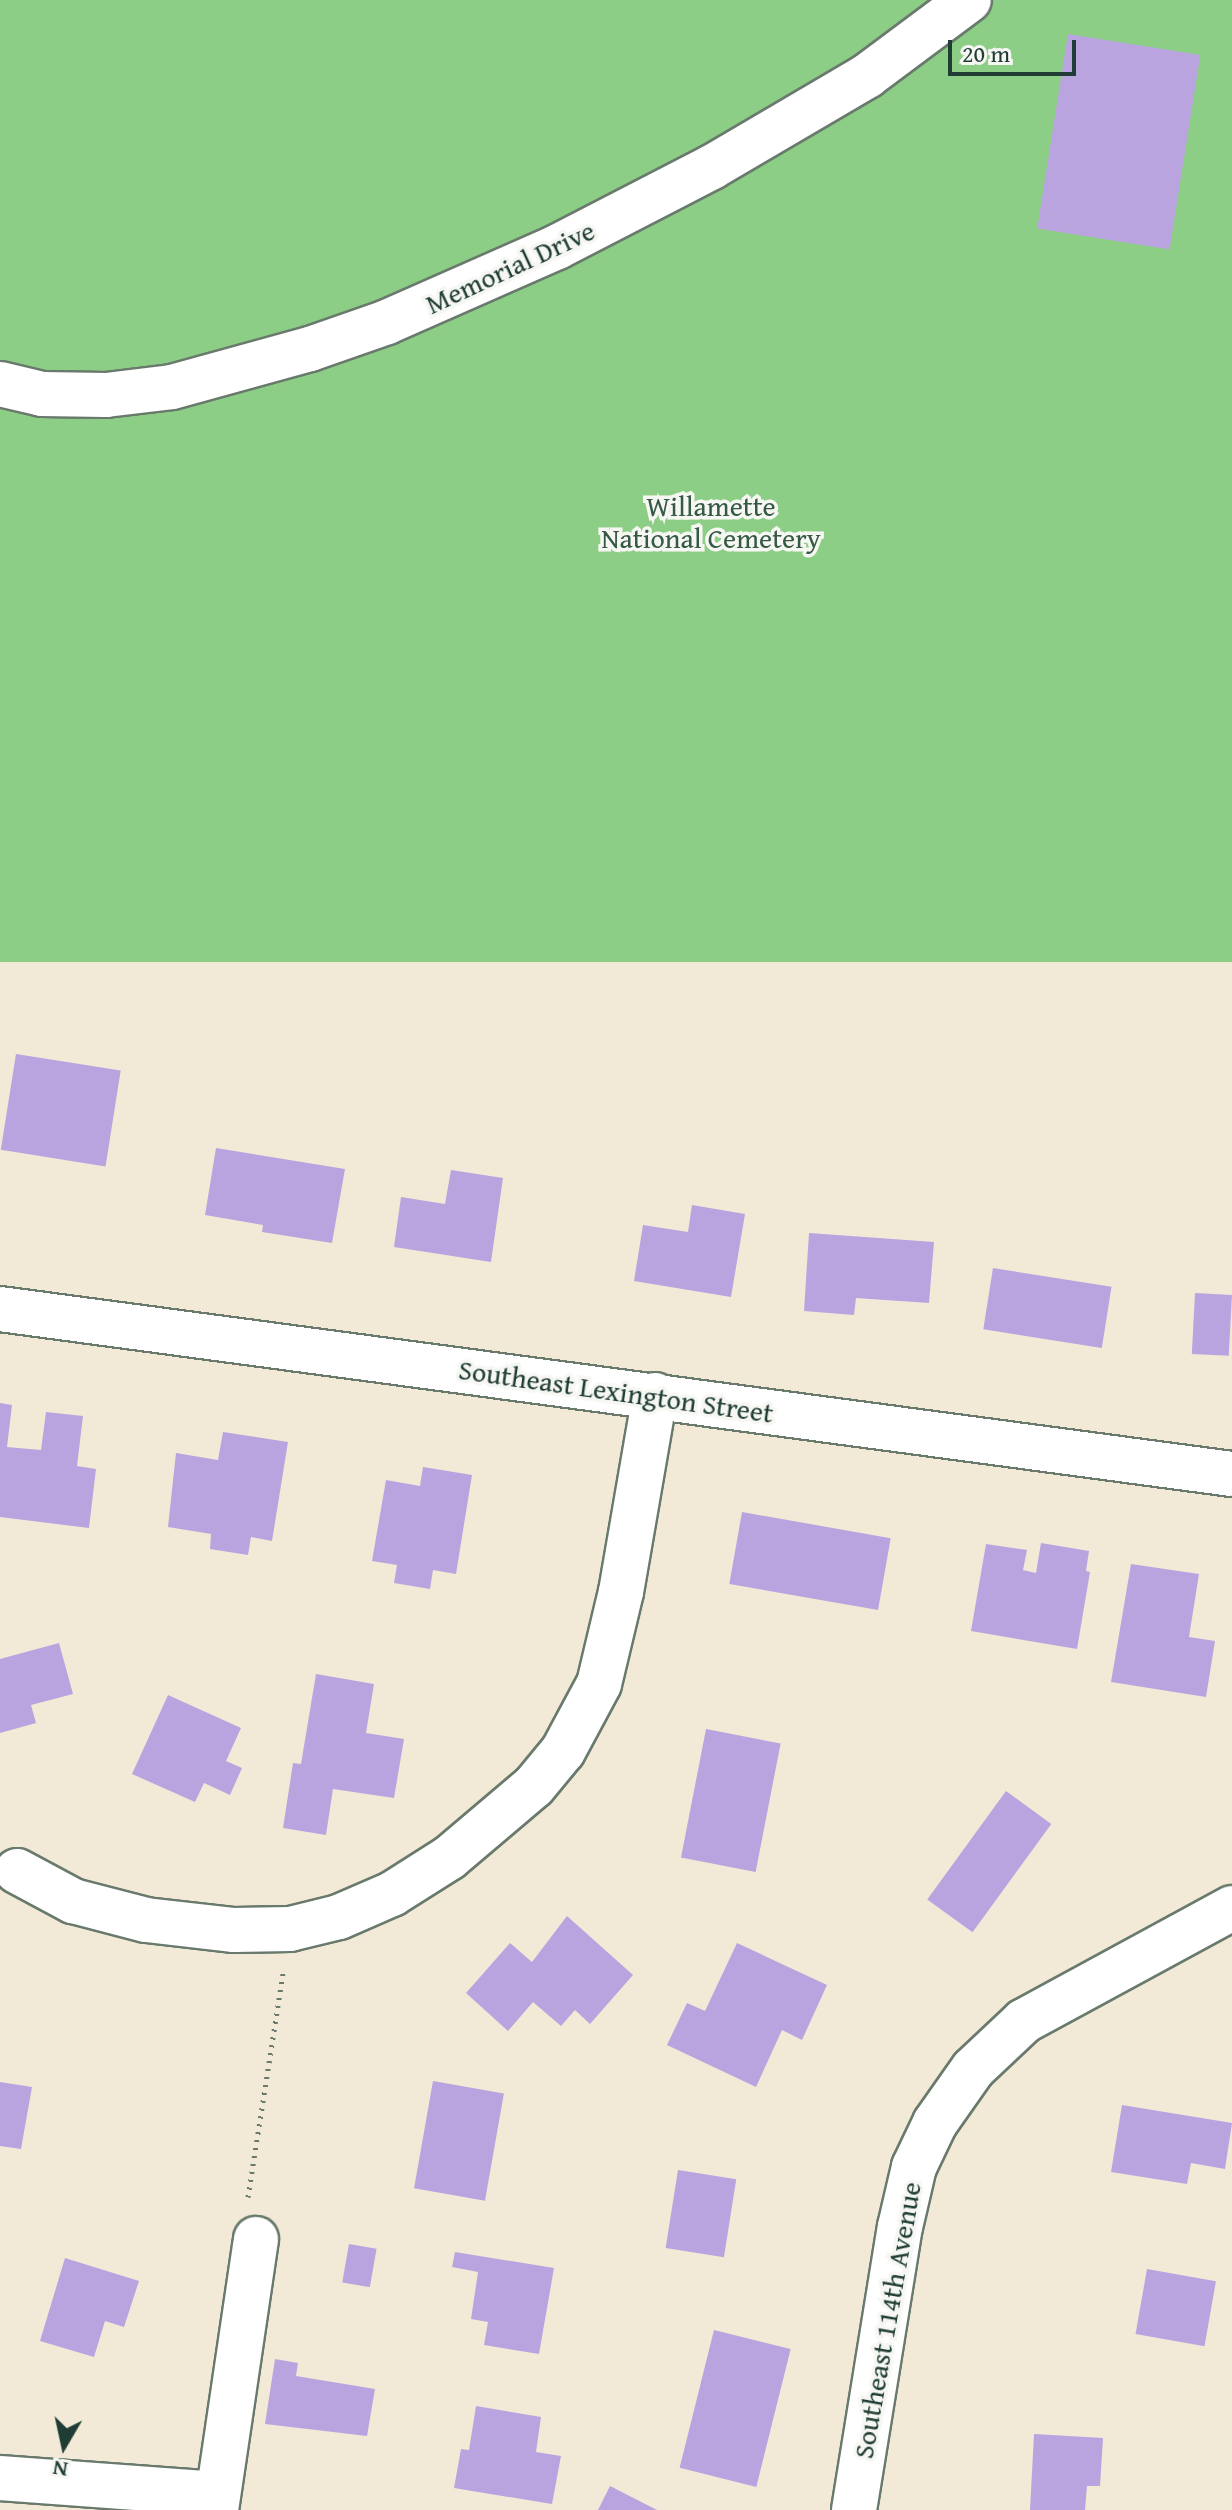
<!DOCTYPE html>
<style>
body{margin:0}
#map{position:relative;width:1232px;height:2510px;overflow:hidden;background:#f2ead7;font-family:"Gentium Book Plus",serif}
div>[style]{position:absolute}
.green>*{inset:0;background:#8dce86;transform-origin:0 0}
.building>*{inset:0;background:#b9a4e0;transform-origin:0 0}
.path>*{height:5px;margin-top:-2.5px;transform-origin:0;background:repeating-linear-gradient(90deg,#697a6d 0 2px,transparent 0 8px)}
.roads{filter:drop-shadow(2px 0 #697a6d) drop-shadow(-2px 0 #697a6d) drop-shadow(0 2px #697a6d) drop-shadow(0 -2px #697a6d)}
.minor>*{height:44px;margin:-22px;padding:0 22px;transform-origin:22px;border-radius:22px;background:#fff}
span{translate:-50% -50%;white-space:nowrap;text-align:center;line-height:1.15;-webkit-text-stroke:7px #f6f6f2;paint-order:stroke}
.street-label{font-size:28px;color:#1f3d34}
.park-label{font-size:28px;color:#355a44}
.north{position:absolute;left:24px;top:2406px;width:80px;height:80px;-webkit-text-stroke:6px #f6f6f2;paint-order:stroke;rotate:189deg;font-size:22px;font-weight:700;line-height:32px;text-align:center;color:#1f3d34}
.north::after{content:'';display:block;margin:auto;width:28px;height:36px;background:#1f3d34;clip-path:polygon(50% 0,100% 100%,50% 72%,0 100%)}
.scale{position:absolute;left:948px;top:40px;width:128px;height:36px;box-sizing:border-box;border:4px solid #1f3d34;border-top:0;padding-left:10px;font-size:24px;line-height:28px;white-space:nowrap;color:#1f3d34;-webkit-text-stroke:6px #f6f6f2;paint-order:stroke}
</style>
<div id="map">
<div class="green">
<div style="left:0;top:0;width:1232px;height:962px"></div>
</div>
<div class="building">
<div style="left:1068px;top:34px;width:134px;height:197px;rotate:9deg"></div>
<div style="left:16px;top:1054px;width:106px;height:97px;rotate:9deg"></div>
<div style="clip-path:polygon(216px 1148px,345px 1169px,332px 1243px,262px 1232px,263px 1225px,205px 1215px)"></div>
<div style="clip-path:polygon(451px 1170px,503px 1178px,491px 1262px,394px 1247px,401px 1197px,445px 1204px)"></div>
<div style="clip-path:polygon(692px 1205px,745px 1214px,731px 1297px,634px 1281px,643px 1225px,688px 1232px)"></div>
<div style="clip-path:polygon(809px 1233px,934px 1242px,929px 1303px,856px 1298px,854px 1315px,804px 1311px)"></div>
<div style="left:993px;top:1268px;width:120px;height:62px;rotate:9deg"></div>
<div style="left:1195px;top:1293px;width:37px;height:61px;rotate:3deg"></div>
<div style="clip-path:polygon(0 1403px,12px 1405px,7px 1447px,41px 1450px,46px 1412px,83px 1416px,77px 1466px,96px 1469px,89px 1528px,0 1517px)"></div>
<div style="clip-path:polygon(223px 1432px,288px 1442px,272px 1541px,251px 1537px,248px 1555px,210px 1549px,211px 1534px,168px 1527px,176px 1453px,218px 1460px)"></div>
<div style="clip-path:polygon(423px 1467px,472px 1475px,456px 1574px,433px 1570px,430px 1589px,394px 1583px,397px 1565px,372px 1561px,386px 1480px,420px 1486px)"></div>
<div style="left:742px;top:1512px;width:151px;height:73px;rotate:10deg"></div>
<div style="clip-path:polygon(1041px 1543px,1089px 1551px,1086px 1571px,1090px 1572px,1077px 1649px,971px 1631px,986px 1544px,1027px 1550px,1023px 1570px,1036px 1573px)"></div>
<div style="clip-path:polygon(1131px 1564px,1199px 1574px,1189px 1637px,1215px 1641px,1206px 1697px,1111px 1682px)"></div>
<div style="clip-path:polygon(59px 1643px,73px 1694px,31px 1705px,36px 1723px,0 1733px,0 1659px)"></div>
<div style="clip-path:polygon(316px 1674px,374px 1684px,366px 1733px,404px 1739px,394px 1798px,333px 1789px,326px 1835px,283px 1828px,293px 1763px,301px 1764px)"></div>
<div style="clip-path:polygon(168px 1695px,241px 1728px,226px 1761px,242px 1768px,230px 1795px,204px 1783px,195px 1802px,132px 1774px)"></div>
<div style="left:706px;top:1729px;width:76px;height:131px;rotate:11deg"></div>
<div style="left:1006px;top:1791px;width:56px;height:134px;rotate:36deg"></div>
<div style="clip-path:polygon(567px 1916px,633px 1975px,590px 2024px,575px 2010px,561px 2026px,533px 2002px,508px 2031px,466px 1993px,510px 1943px,532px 1962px)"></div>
<div style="clip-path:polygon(737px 1943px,827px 1985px,802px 2040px,782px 2030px,756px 2087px,667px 2045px,687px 2003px,705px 2011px)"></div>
<div style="left:433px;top:2081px;width:72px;height:109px;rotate:10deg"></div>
<div style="clip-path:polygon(0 2082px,32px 2087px,21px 2149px,0 2146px)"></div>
<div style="clip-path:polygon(1122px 2105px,1232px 2123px,1225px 2169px,1191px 2163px,1187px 2184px,1111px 2172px)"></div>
<div style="left:678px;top:2170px;width:59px;height:79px;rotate:9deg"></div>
<div style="left:349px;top:2244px;width:28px;height:39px;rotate:10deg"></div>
<div style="clip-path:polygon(455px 2252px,554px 2268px,539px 2354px,484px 2345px,488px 2322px,471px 2319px,478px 2272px,452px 2267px)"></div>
<div style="clip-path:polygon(65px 2258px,139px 2281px,124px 2327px,105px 2321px,94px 2357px,40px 2341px)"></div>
<div style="left:1147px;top:2269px;width:70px;height:66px;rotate:10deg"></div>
<div style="left:714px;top:2330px;width:79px;height:142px;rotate:14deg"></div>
<div style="clip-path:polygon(275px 2359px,298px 2363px,296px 2376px,375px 2389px,367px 2436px,265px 2424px)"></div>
<div style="clip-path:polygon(476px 2406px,541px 2417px,536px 2452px,561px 2456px,552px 2504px,454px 2488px,461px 2449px,469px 2450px)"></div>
<div style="clip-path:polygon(1034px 2434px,1103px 2438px,1100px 2486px,1087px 2486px,1085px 2510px,1030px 2510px)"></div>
<div style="clip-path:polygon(610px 2486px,657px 2510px,598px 2510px)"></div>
</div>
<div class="path">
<div style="left:248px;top:2197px;width:227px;rotate:-81.1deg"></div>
</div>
<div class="roads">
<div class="minor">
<div style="left:0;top:384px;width:43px;rotate:13.4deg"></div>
<div style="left:42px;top:394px;width:64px;rotate:0.9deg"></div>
<div style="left:106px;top:395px;width:66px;rotate:-6.9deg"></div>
<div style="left:172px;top:387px;width:143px;rotate:-15.4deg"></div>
<div style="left:310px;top:349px;width:82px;rotate:-19.3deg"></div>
<div style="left:387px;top:322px;width:186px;rotate:-23.8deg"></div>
<div style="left:557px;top:247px;width:174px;rotate:-27.3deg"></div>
<div style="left:712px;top:167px;width:180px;rotate:-30.4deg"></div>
<div style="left:867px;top:76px;width:127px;rotate:-36.7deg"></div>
<div style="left:0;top:1309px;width:1243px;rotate:7.63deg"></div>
<div style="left:17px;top:1871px;width:64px;rotate:28.2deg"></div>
<div style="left:73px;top:1901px;width:75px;rotate:14.6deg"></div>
<div style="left:146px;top:1920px;width:89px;rotate:6.5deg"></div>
<div style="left:234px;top:1930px;width:56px;rotate:-1deg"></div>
<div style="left:290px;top:1929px;width:50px;rotate:-13.8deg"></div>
<div style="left:339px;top:1917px;width:58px;rotate:-23.5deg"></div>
<div style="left:392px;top:1894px;width:67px;rotate:-32.3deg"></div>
<div style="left:449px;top:1858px;width:111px;rotate:-40.3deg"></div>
<div style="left:534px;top:1786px;width:45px;rotate:-50.4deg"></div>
<div style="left:563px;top:1751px;width:76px;rotate:-61.8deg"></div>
<div style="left:599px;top:1684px;width:95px;rotate:-76.6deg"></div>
<div style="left:621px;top:1592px;width:200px;rotate:-80.2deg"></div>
<div style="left:0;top:2478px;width:217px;rotate:4.2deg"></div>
<div style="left:216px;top:2510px;width:274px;rotate:-81.6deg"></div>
<div style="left:854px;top:2510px;width:287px;rotate:-80.8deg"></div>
<div style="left:900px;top:2227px;width:62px;rotate:-76.9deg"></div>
<div style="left:914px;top:2167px;width:49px;rotate:-64.5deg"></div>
<div style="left:935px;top:2123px;width:66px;rotate:-54.9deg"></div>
<div style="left:973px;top:2069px;width:70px;rotate:-43.3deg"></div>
<div style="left:1024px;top:2021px;width:237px;rotate:-28.5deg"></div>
</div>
</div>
<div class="street-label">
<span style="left:510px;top:267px;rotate:-25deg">Memorial Drive</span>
<span style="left:616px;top:1391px;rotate:8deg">Southeast Lexington Street</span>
<span style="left:887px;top:2320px;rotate:-80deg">Southeast 114th Avenue</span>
</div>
<div class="park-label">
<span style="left:711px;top:522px">Willamette<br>National Cemetery</span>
</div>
<div class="north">N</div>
<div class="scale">20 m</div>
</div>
